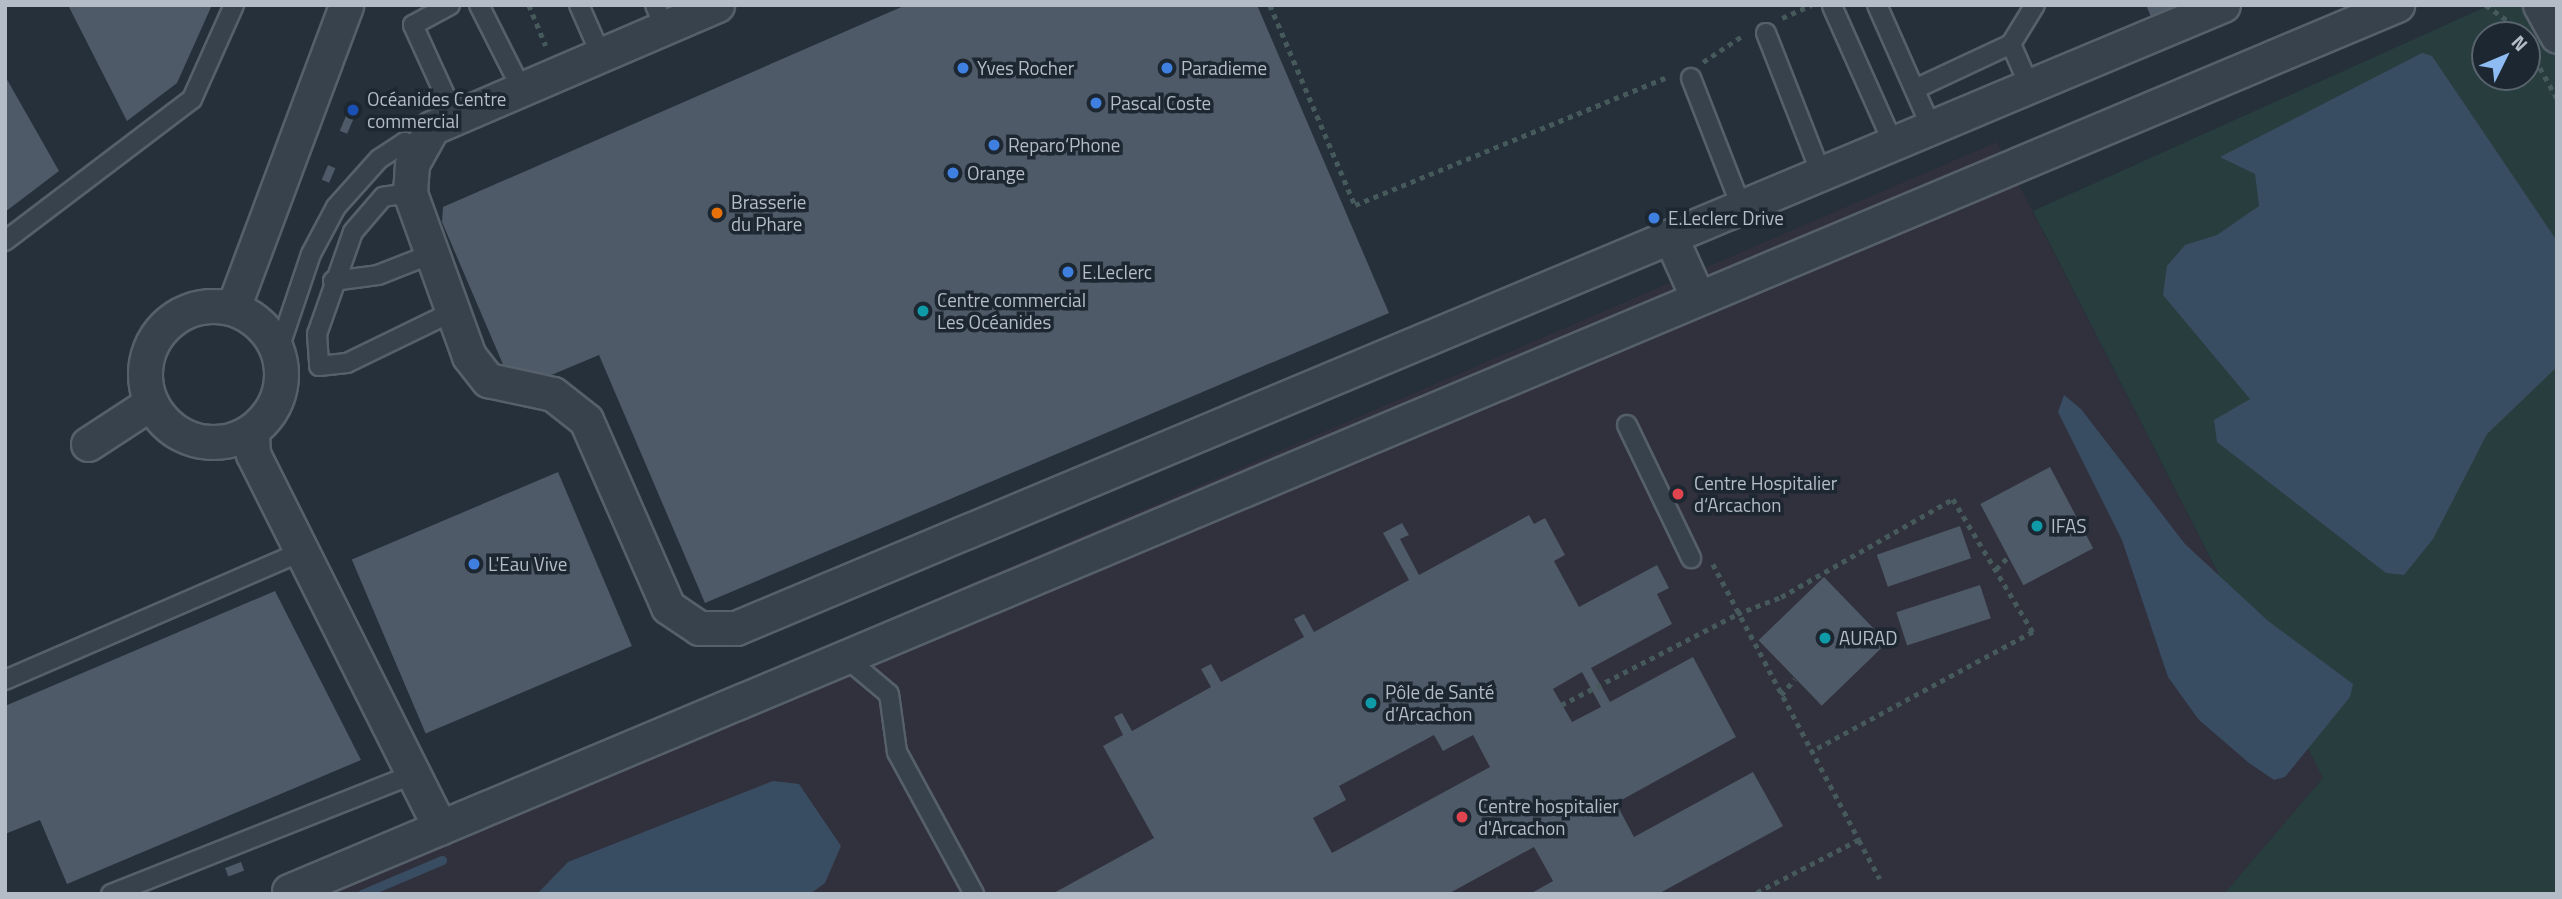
<!DOCTYPE html>
<meta charset="utf-8">
<style>
body{margin:0}
#map{position:relative;width:2562px;height:899px;overflow:hidden;background:#25303b;font-family:"Titillium Web",sans-serif}
div>[style]{position:absolute}
.medical>*{inset:0;background:#31303d}
.green>*{inset:0;background:#283d3d}
.water>*{inset:0;background:#394d62}
.stream>*{height:9px;margin:-4.5px;padding:0 4.5px;transform-origin:4.5px;border-radius:4.5px;background:#394d62}
.building>*{inset:0;background:#4e5a67;transform-origin:0 0}
.path>*{height:4.5px;margin-top:-2.25px;transform-origin:0;background:repeating-linear-gradient(90deg,#465a5c 0 5px,transparent 0 10px)}
.roads{filter:drop-shadow(2px 0 #56606a) drop-shadow(-2px 0 #56606a) drop-shadow(0 2px #56606a) drop-shadow(0 -2px #56606a)}
.lane>*{height:18px;margin:-9px;padding:0 9px;transform-origin:9px;border-radius:9px;background:#38424c}
.street>*{height:33px;margin:-16.5px;padding:0 16.5px;transform-origin:16.5px;border-radius:16.5px;background:#38424c}
.street>.ring{margin:-16.5px;padding:0;box-sizing:content-box;background:none;border:33px solid #38424c;border-radius:50%}
.dots>*{width:19px;height:19px;translate:-50% -50%;box-sizing:border-box;border:4px solid #1d2731;border-radius:50%}
span{translate:-50% -50%;white-space:nowrap;text-align:center;line-height:1.15;-webkit-text-stroke:7px #1d2731;paint-order:stroke}
.poi-label{font-size:19px;color:#b4bdc7}
.left{translate:0 -50%;text-align:left}
.frame{position:absolute;inset:0;border:7px solid #b4bdc7;pointer-events:none}
.north{position:absolute;left:2471px;top:21px;width:70px;height:70px;box-sizing:border-box;background:#1d2731;border:2px solid #59636d;border-radius:50%;rotate:47deg;font-size:19px;font-weight:700;line-height:28px;text-align:center;color:#b4bdc7}
.north::after{content:'';display:block;margin:auto;width:24px;height:32px;background:#8ebcf2;clip-path:polygon(50% 0,100% 100%,50% 72%,0 100%)}
</style>
<div id="map">
<div class="medical">
<div style="clip-path:polygon(1997px 142px,2323px 778px,2224px 894px,277px 894px,273px 884px)"></div>
</div>
<div class="green">
<div style="clip-path:polygon(evenodd,2490px 5px,2557px 5px,2557px 894px,2224px 894px,2323px 778px,2033px 211px,2490px 5px,2485px 35px,2527px 35px,2527px 77px,2485px 77px,2485px 35px)"></div>
</div>
<div class="water">
<div style="clip-path:polygon(2422px 53px,2432px 56px,2557px 241px,2557px 367px,2487px 434px,2433px 539px,2404px 575px,2386px 573px,2217px 442px,2214px 420px,2250px 399px,2163px 295px,2167px 266px,2185px 245px,2217px 235px,2259px 206px,2255px 174px,2220px 157px)"></div>
<div style="clip-path:polygon(2064px 395px,2081px 409px,2185px 544px,2267px 620px,2353px 684px,2350px 697px,2285px 777px,2274px 780px,2249px 763px,2199px 720px,2168px 677px,2122px 540px,2058px 412px)"></div>
<div style="clip-path:polygon(773px 781px,799px 784px,841px 846px,825px 883px,810px 894px,537px 894px,568px 862px)"></div>
</div>
<div class="stream">
<div style="left:362px;top:894px;width:87px;rotate:-23deg"></div>
</div>
<div class="building">
<div style="clip-path:polygon(68px 5px,212px 5px,177px 83px,127px 121px)"></div>
<div style="clip-path:polygon(906px 5px,1257px 5px,1389px 313px,705px 603px,599px 355px,525px 386px,508px 376px,442px 222px,443px 207px)"></div>
<div style="clip-path:polygon(2146px 5px,2184px 5px,2152px 19px)"></div>
<div style="clip-path:polygon(5px 76px,59px 171px,5px 212px)"></div>
<div style="left:346px;top:116px;width:8px;height:16px;rotate:23deg"></div>
<div style="left:328px;top:165px;width:8px;height:16px;rotate:23deg"></div>
<div style="left:2050px;top:467px;width:92px;height:79px;rotate:62deg"></div>
<div style="left:558px;top:472px;width:189px;height:224px;rotate:67deg"></div>
<div style="clip-path:polygon(evenodd,1529px 515px,1534px 524px,1545px 518px,1565px 555px,1554px 561px,1579px 607px,1657px 565px,1669px 588px,1657px 594px,1672px 624px,1591px 668px,1610px 702px,1693px 657px,1736px 737px,1616px 803px,1634px 837px,1753px 772px,1783px 826px,1658px 894px,1530px 894px,1553px 881px,1534px 847px,1448px 894px,1052px 894px,1154px 838px,1103px 746px,1123px 735px,1114px 717px,1122px 713px,1132px 731px,1211px 687px,1201px 669px,1211px 664px,1221px 682px,1304px 637px,1294px 619px,1304px 614px,1314px 632px,1409px 580px,1383px 533px,1402px 523px,1409px 535px,1400px 539px,1419px 575px,1529px 515px,1582px 672px,1601px 707px,1572px 722px,1553px 689px,1582px 672px,1529px 515px,1434px 735px,1443px 751px,1473px 735px,1490px 767px,1332px 853px,1313px 818px,1346px 800px,1339px 786px,1434px 735px)"></div>
<div style="left:1960px;top:526px;width:34px;height:88px;rotate:71deg"></div>
<div style="left:1824px;top:577px;width:91px;height:91px;rotate:46deg"></div>
<div style="left:1980px;top:585px;width:35px;height:88px;rotate:72deg"></div>
<div style="clip-path:polygon(275px 591px,361px 760px,67px 884px,40px 820px,5px 834px,5px 706px)"></div>
<div style="left:241px;top:862px;width:9px;height:17px;rotate:69deg"></div>
</div>
<div class="path">
<div style="left:529px;top:5px;width:44px;rotate:67.5deg"></div>
<div style="left:1270px;top:5px;width:217px;rotate:67deg"></div>
<div style="left:1355px;top:205px;width:339px;rotate:-22.3deg"></div>
<div style="left:2486px;top:5px;width:36px;rotate:36deg"></div>
<div style="left:1782px;top:18px;width:32px;rotate:-24deg"></div>
<div style="left:2535px;top:59px;width:45px;rotate:60.6deg"></div>
<div style="left:1703px;top:62px;width:50px;rotate:-33.7deg"></div>
<div style="left:1713px;top:564px;width:312px;rotate:62.1deg"></div>
<div style="left:1859px;top:840px;width:117px;rotate:152.6deg"></div>
<div style="left:1996px;top:569px;width:17px;rotate:-45deg"></div>
<div style="left:1781px;top:695px;width:21px;rotate:-49deg"></div>
<div style="left:1561px;top:705px;width:198px;rotate:-27.3deg"></div>
<div style="left:1737px;top:614px;width:47px;rotate:-21.1deg"></div>
<div style="left:1781px;top:597px;width:198px;rotate:-29.7deg"></div>
<div style="left:1953px;top:499px;width:155px;rotate:59deg"></div>
<div style="left:2033px;top:632px;width:252px;rotate:151.6deg"></div>
<div style="left:1859px;top:840px;width:44px;rotate:61.7deg"></div>
</div>
<div class="roads">
<div class="lane">
<div style="left:450px;top:5px;width:42px;rotate:151.6deg"></div>
<div style="left:413px;top:25px;width:99px;rotate:65.5deg"></div>
<div style="left:479px;top:5px;width:93px;rotate:63.2deg"></div>
<div style="left:579px;top:5px;width:55px;rotate:66.3deg"></div>
<div style="left:655px;top:5px;width:25px;rotate:67deg"></div>
<div style="left:1877px;top:5px;width:133px;rotate:66.1deg"></div>
<div style="left:1832px;top:6px;width:150px;rotate:66deg"></div>
<div style="left:1766px;top:33px;width:150px;rotate:68.6deg"></div>
<div style="left:1691px;top:78px;width:137px;rotate:68.7deg"></div>
<div style="left:2029px;top:85px;width:45px;rotate:-113.7deg"></div>
<div style="left:2011px;top:44px;width:46px;rotate:-58.4deg"></div>
<div style="left:1915px;top:89px;width:106px;rotate:-25.1deg"></div>
<div style="left:410px;top:193px;width:27px;rotate:172deg"></div>
<div style="left:383px;top:197px;width:46px;rotate:130.6deg"></div>
<div style="left:353px;top:232px;width:108px;rotate:109.4deg"></div>
<div style="left:317px;top:334px;width:32px;rotate:86deg"></div>
<div style="left:319px;top:366px;width:28px;rotate:-6deg"></div>
<div style="left:347px;top:363px;width:117px;rotate:-25.9deg"></div>
<div style="left:5px;top:241px;width:235px;rotate:-37.2deg"></div>
<div style="left:192px;top:99px;width:103px;rotate:-65.9deg"></div>
<div style="left:333px;top:281px;width:45px;rotate:-7.6deg"></div>
<div style="left:378px;top:275px;width:55px;rotate:-21.4deg"></div>
<div style="left:278px;top:352px;width:103px;rotate:-71.4deg"></div>
<div style="left:311px;top:254px;width:53px;rotate:-62deg"></div>
<div style="left:336px;top:207px;width:64px;rotate:-48.1deg"></div>
<div style="left:379px;top:159px;width:31px;rotate:-33deg"></div>
<div style="left:405px;top:142px;width:14px;rotate:25deg"></div>
<div style="left:1627px;top:425px;width:148px;rotate:64.3deg"></div>
<div style="left:845px;top:657px;width:57px;rotate:40.1deg"></div>
<div style="left:889px;top:694px;width:59px;rotate:82.1deg"></div>
<div style="left:897px;top:752px;width:162px;rotate:61.5deg"></div>
<div style="left:5px;top:680px;width:327px;rotate:-23.4deg"></div>
<div style="left:111px;top:894px;width:328px;rotate:-21.6deg"></div>
</div>
<div class="street">
<div style="left:717px;top:5px;width:310px;rotate:156.7deg"></div>
<div style="left:432px;top:128px;width:41px;rotate:119.1deg"></div>
<div style="left:412px;top:164px;width:29px;rotate:94deg"></div>
<div style="left:410px;top:193px;width:173px;rotate:70.1deg"></div>
<div style="left:469px;top:356px;width:31px;rotate:52deg"></div>
<div style="left:488px;top:380px;width:66px;rotate:12.2deg"></div>
<div style="left:553px;top:394px;width:42px;rotate:38.2deg"></div>
<div style="left:586px;top:420px;width:204px;rotate:66.3deg"></div>
<div style="left:668px;top:607px;width:37px;rotate:34deg"></div>
<div style="left:699px;top:628px;width:37px"></div>
<div style="left:736px;top:628px;width:1612px;rotate:-22.73deg"></div>
<div style="left:2540px;top:5px;width:35px;rotate:61deg"></div>
<div style="left:1670px;top:236px;width:68px;rotate:65.7deg"></div>
<div class="ring" style="left:145px;top:306px;width:103px;height:103px"></div>
<div style="left:233px;top:308px;width:323px;rotate:-69.5deg"></div>
<div style="left:252px;top:431px;width:23px;rotate:88deg"></div>
<div style="left:253px;top:454px;width:418px;rotate:63.4deg"></div>
<div style="left:88px;top:444px;width:75px;rotate:-33.1deg"></div>
<div style="left:289px;top:891px;width:2287px;rotate:-22.8deg"></div>
</div>
</div>
<div class="dots">
<div style="left:963px;top:68px;background:#3f7fe0"></div>
<div style="left:1167px;top:68px;background:#3f7fe0"></div>
<div style="left:1096px;top:103px;background:#3f7fe0"></div>
<div style="left:353px;top:110px;background:#1a4fb4"></div>
<div style="left:994px;top:145px;background:#3f7fe0"></div>
<div style="left:953px;top:173px;background:#3f7fe0"></div>
<div style="left:717px;top:213px;background:#e8710a"></div>
<div style="left:1654px;top:218px;background:#3f7fe0"></div>
<div style="left:1068px;top:272px;background:#3f7fe0"></div>
<div style="left:923px;top:311px;background:#0f9aa8"></div>
<div style="left:1678px;top:494px;background:#e0444e"></div>
<div style="left:2037px;top:526px;background:#0f9aa8"></div>
<div style="left:474px;top:564px;background:#3f7fe0"></div>
<div style="left:1825px;top:638px;background:#0f9aa8"></div>
<div style="left:1371px;top:703px;background:#0f9aa8"></div>
<div style="left:1462px;top:817px;background:#e0444e"></div>
</div>
<div class="poi-label">
<span class="left" style="left:977px;top:68px">Yves Rocher</span>
<span class="left" style="left:1181px;top:68px">Paradieme</span>
<span class="left" style="left:367px;top:110px">Océanides Centre<br>commercial</span>
<span class="left" style="left:1110px;top:103px">Pascal Coste</span>
<span class="left" style="left:1008px;top:145px">Reparo‘Phone</span>
<span class="left" style="left:967px;top:173px">Orange</span>
<span class="left" style="left:731px;top:213px">Brasserie<br>du Phare</span>
<span class="left" style="left:1668px;top:218px">E.Leclerc Drive</span>
<span class="left" style="left:1082px;top:272px">E.Leclerc</span>
<span class="left" style="left:937px;top:311px">Centre commercial<br>Les Océanides</span>
<span class="left" style="left:1694px;top:494px">Centre Hospitalier<br>d‘Arcachon</span>
<span class="left" style="left:2051px;top:526px">IFAS</span>
<span class="left" style="left:488px;top:564px">L'Eau Vive</span>
<span class="left" style="left:1839px;top:638px">AURAD</span>
<span class="left" style="left:1385px;top:703px">Pôle de Santé<br>d’Arcachon</span>
<span class="left" style="left:1478px;top:817px">Centre hospitalier<br>d'Arcachon</span>
</div>
<div class="frame"></div>
<div class="north">N</div>
</div>
